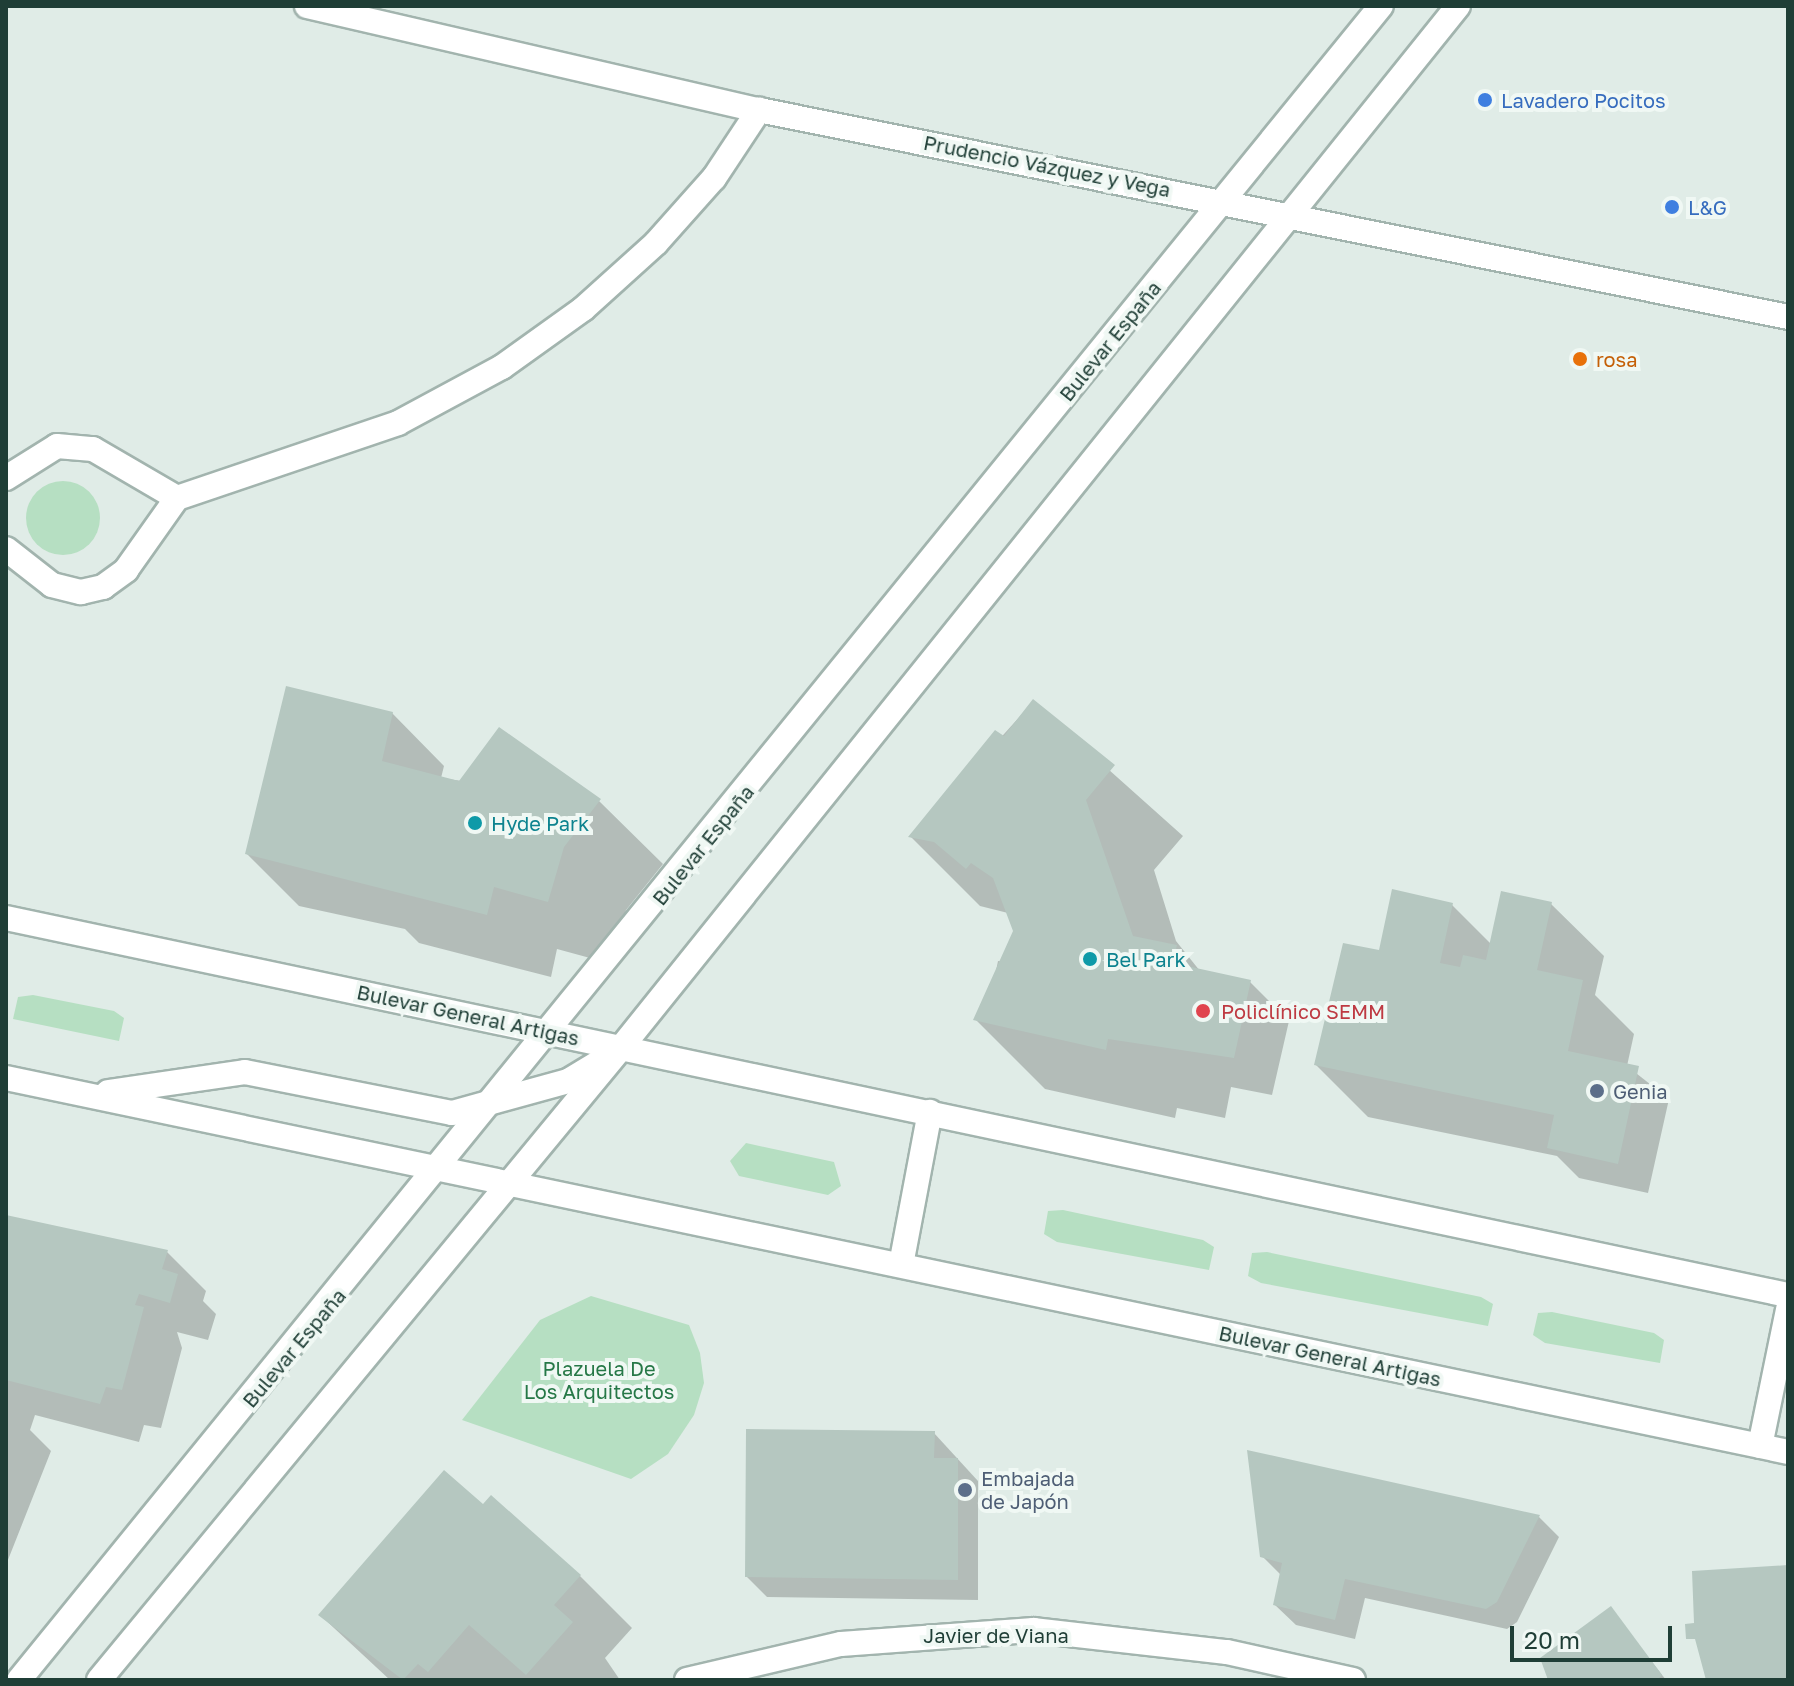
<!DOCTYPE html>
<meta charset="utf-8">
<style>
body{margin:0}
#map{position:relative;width:1794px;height:1686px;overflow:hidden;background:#e0ece7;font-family:"Golos Text",sans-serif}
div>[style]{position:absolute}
.green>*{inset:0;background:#b6dfc2}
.round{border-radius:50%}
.shadow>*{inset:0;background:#0003}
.building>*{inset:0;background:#b5c7c0}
.roads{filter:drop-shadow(2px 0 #a2b4ae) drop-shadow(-2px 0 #a2b4ae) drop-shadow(0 2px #a2b4ae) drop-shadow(0 -2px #a2b4ae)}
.minor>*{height:24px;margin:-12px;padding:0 12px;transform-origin:12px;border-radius:12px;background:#fff}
.secondary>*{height:24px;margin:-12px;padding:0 12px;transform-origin:12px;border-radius:12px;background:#fff}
.dots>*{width:22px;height:22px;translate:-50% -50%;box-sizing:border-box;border:4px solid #f0f8f4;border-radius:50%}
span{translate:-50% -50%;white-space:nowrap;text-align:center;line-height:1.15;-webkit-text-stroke:8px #f0f8f4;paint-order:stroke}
.shop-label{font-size:20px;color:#366cbe}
.left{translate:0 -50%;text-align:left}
.street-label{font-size:20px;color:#1f3e36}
.food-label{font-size:20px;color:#c56008}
.culture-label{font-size:20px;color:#0d838f}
.health-label{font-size:20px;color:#be3a42}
.service-label{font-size:20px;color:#4e5e75}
.park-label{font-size:20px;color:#267847}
.frame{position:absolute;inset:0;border:8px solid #1f3e36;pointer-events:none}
.scale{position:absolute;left:1510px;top:1626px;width:162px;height:36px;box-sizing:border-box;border:4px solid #1f3e36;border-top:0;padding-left:10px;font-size:24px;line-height:28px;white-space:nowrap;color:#1f3e36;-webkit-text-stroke:6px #f0f8f4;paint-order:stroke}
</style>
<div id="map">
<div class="green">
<div class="round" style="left:26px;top:481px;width:74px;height:74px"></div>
<div style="clip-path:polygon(33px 995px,114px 1011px,124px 1018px,119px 1041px,13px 1019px,18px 997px)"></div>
<div style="clip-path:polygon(746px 1143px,834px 1162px,841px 1186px,828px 1195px,739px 1176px,730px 1161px)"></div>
<div style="clip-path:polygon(1063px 1210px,1203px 1240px,1214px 1247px,1209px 1270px,1057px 1242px,1044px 1234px,1048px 1211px)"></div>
<div style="clip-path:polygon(1267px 1252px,1481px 1297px,1493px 1304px,1488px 1326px,1261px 1283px,1248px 1276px,1252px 1253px)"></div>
<div style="clip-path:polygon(591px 1296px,689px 1325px,700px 1353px,704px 1383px,694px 1415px,668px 1454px,631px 1479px,462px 1420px,540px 1320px)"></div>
<div style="clip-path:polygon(1552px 1312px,1654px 1333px,1664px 1340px,1660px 1363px,1545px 1343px,1533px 1335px,1538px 1313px)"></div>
</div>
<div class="shadow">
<div style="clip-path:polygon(1033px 702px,1183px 836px,1154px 870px,1176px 941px,1200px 971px,1250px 982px,1289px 1021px,1272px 1095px,1231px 1087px,1225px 1118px,1177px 1108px,1175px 1118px,1045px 1089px,976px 1020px,990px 1000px,998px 961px,1007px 962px,1015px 930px,1008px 913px,980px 906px,911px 837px)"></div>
<div style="clip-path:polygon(392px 713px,444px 766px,441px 778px,599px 801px,663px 864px,626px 910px,612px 964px,557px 949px,551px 977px,419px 943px,405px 929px,299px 906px,247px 854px)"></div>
<div style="clip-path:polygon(1551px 904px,1604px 956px,1595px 995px,1634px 1034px,1627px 1066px,1669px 1099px,1648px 1193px,1579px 1178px,1557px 1156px,1368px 1117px,1316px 1065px,1380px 952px,1452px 905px,1491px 944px)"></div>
<div style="clip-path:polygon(6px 1219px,167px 1252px,206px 1291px,203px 1301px,216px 1314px,208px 1340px,177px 1332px,182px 1348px,161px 1428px,144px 1425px,139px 1442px,35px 1415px,30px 1430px,51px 1451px,6px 1565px)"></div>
<div style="clip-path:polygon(934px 1433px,978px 1481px,978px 1600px,767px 1597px,747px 1577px)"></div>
<div style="clip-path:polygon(483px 1506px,580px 1576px,632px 1628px,605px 1658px,620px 1680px,390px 1680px,320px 1615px)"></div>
<div style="clip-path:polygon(1539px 1517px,1559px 1537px,1517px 1622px,1507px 1629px,1365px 1598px,1355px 1639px,1296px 1625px,1275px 1605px,1281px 1575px,1262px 1556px)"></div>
<div style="clip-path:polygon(1611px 1609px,1666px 1680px,1550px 1680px,1542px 1659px)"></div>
</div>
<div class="building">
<div style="clip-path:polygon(286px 686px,393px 712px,382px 761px,459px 781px,499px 727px,601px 799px,564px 847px,548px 902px,494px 887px,487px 915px,245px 854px)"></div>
<div style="clip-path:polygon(1033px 699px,1115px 765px,1086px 800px,1133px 936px,1177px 945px,1173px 963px,1251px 980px,1234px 1058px,1108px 1039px,1106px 1050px,973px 1020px,1013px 931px,993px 878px,971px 863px,966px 869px,934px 842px,908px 837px,995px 730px,1004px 736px)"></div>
<div style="clip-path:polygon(1392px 889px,1453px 903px,1440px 963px,1460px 967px,1463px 955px,1486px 960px,1501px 891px,1552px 902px,1537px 970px,1583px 980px,1568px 1051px,1639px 1066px,1618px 1164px,1547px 1148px,1554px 1115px,1314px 1065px,1343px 943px,1379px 950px)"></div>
<div style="clip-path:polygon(6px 1215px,168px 1250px,162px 1269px,178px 1274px,170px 1303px,139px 1294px,135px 1305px,144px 1307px,122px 1390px,106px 1387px,100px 1404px,6px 1380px)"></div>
<div style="clip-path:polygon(746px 1429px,935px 1431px,934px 1458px,958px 1458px,958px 1580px,745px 1577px)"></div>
<div style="clip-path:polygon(1247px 1450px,1540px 1515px,1497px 1602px,1486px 1609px,1345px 1579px,1335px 1620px,1273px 1605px,1282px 1563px,1260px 1557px)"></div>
<div style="clip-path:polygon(444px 1470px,483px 1504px,491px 1495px,581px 1575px,554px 1605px,573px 1622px,526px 1675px,469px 1625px,428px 1672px,418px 1664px,403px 1680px,318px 1615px)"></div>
<div style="clip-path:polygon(1788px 1565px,1788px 1680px,1706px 1680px,1695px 1639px,1686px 1639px,1685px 1624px,1694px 1623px,1692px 1571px)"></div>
<div style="clip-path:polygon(1611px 1606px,1662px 1675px,1657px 1680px,1548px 1680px,1540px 1658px)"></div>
</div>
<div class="roads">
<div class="minor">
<div style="left:307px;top:6px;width:464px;rotate:13deg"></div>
<div style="left:759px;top:110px;width:1050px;rotate:11.37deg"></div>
<div style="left:6px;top:478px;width:60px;rotate:-32.1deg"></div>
<div style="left:57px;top:446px;width:36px;rotate:5deg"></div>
<div style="left:93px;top:449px;width:97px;rotate:30.3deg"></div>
<div style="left:6px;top:549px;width:58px;rotate:38deg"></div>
<div style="left:52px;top:585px;width:30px;rotate:14deg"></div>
<div style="left:81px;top:592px;width:23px;rotate:-13deg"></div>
<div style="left:103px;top:587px;width:29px;rotate:-36deg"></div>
<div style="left:126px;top:570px;width:88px;rotate:-54.7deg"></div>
<div style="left:177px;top:498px;width:233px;rotate:-18.7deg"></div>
<div style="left:398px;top:423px;width:118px;rotate:-28.3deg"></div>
<div style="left:502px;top:367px;width:100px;rotate:-35.6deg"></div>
<div style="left:583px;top:309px;width:98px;rotate:-42.1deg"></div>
<div style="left:656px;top:243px;width:87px;rotate:-48.3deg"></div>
<div style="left:714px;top:178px;width:82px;rotate:-56.5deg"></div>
<div style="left:687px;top:1680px;width:158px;rotate:-13.2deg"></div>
<div style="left:841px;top:1644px;width:193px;rotate:-4.2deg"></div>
<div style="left:1033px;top:1630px;width:195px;rotate:6.5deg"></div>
<div style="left:1227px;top:1652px;width:129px;rotate:12.5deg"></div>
</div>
<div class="secondary">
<div style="left:6px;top:918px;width:1821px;rotate:11.95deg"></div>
<div style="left:6px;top:1078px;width:1821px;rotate:11.85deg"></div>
<div style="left:108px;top:1092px;width:138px;rotate:-8.3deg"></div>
<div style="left:245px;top:1072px;width:211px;rotate:11.2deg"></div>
<div style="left:452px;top:1113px;width:120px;rotate:-15.4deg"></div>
<div style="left:568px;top:1081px;width:41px;rotate:-31deg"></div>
<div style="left:901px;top:1265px;width:156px;rotate:-79.3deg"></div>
<div style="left:1760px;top:1446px;width:140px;rotate:-78.4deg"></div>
<div style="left:19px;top:1680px;width:2158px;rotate:-50.87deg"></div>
<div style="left:99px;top:1680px;width:818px;rotate:-50.45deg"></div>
<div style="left:620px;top:1049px;width:1338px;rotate:-51.22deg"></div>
</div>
</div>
<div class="dots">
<div style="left:1485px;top:100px;background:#3f7fe0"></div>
<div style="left:1672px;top:207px;background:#3f7fe0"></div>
<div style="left:1580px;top:359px;background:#e8710a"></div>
<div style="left:475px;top:823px;background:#0f9aa8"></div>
<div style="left:1090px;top:959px;background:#0f9aa8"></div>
<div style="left:1203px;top:1011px;background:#e0444e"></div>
<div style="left:1597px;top:1091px;background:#5c6f8a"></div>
<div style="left:965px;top:1490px;background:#5c6f8a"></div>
</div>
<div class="shop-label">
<span class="left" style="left:1501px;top:100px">Lavadero Pocitos</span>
<span class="left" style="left:1688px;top:207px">L&amp;G</span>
</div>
<div class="street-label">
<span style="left:1047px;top:166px;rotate:11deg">Prudencio Vázquez y Vega</span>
<span style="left:1110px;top:341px;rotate:-51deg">Bulevar España</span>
<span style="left:703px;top:845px;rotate:-51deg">Bulevar España</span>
<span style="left:468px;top:1015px;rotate:12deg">Bulevar General Artigas</span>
<span style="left:294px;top:1348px;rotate:-50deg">Bulevar España</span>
<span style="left:1330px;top:1356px;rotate:12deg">Bulevar General Artigas</span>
<span style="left:996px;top:1635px">Javier de Viana</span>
</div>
<div class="food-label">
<span class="left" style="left:1596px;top:359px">rosa</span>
</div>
<div class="culture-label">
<span class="left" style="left:491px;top:823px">Hyde Park</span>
<span class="left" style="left:1106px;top:959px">Bel Park</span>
</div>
<div class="health-label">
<span class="left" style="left:1221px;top:1011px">Policlínico SEMM</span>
</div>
<div class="service-label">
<span class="left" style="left:1613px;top:1091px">Genia</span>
<span class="left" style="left:981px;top:1490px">Embajada<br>de Japón</span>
</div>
<div class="park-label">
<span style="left:599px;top:1380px">Plazuela De<br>Los Arquitectos</span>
</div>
<div class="frame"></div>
<div class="scale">20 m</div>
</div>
